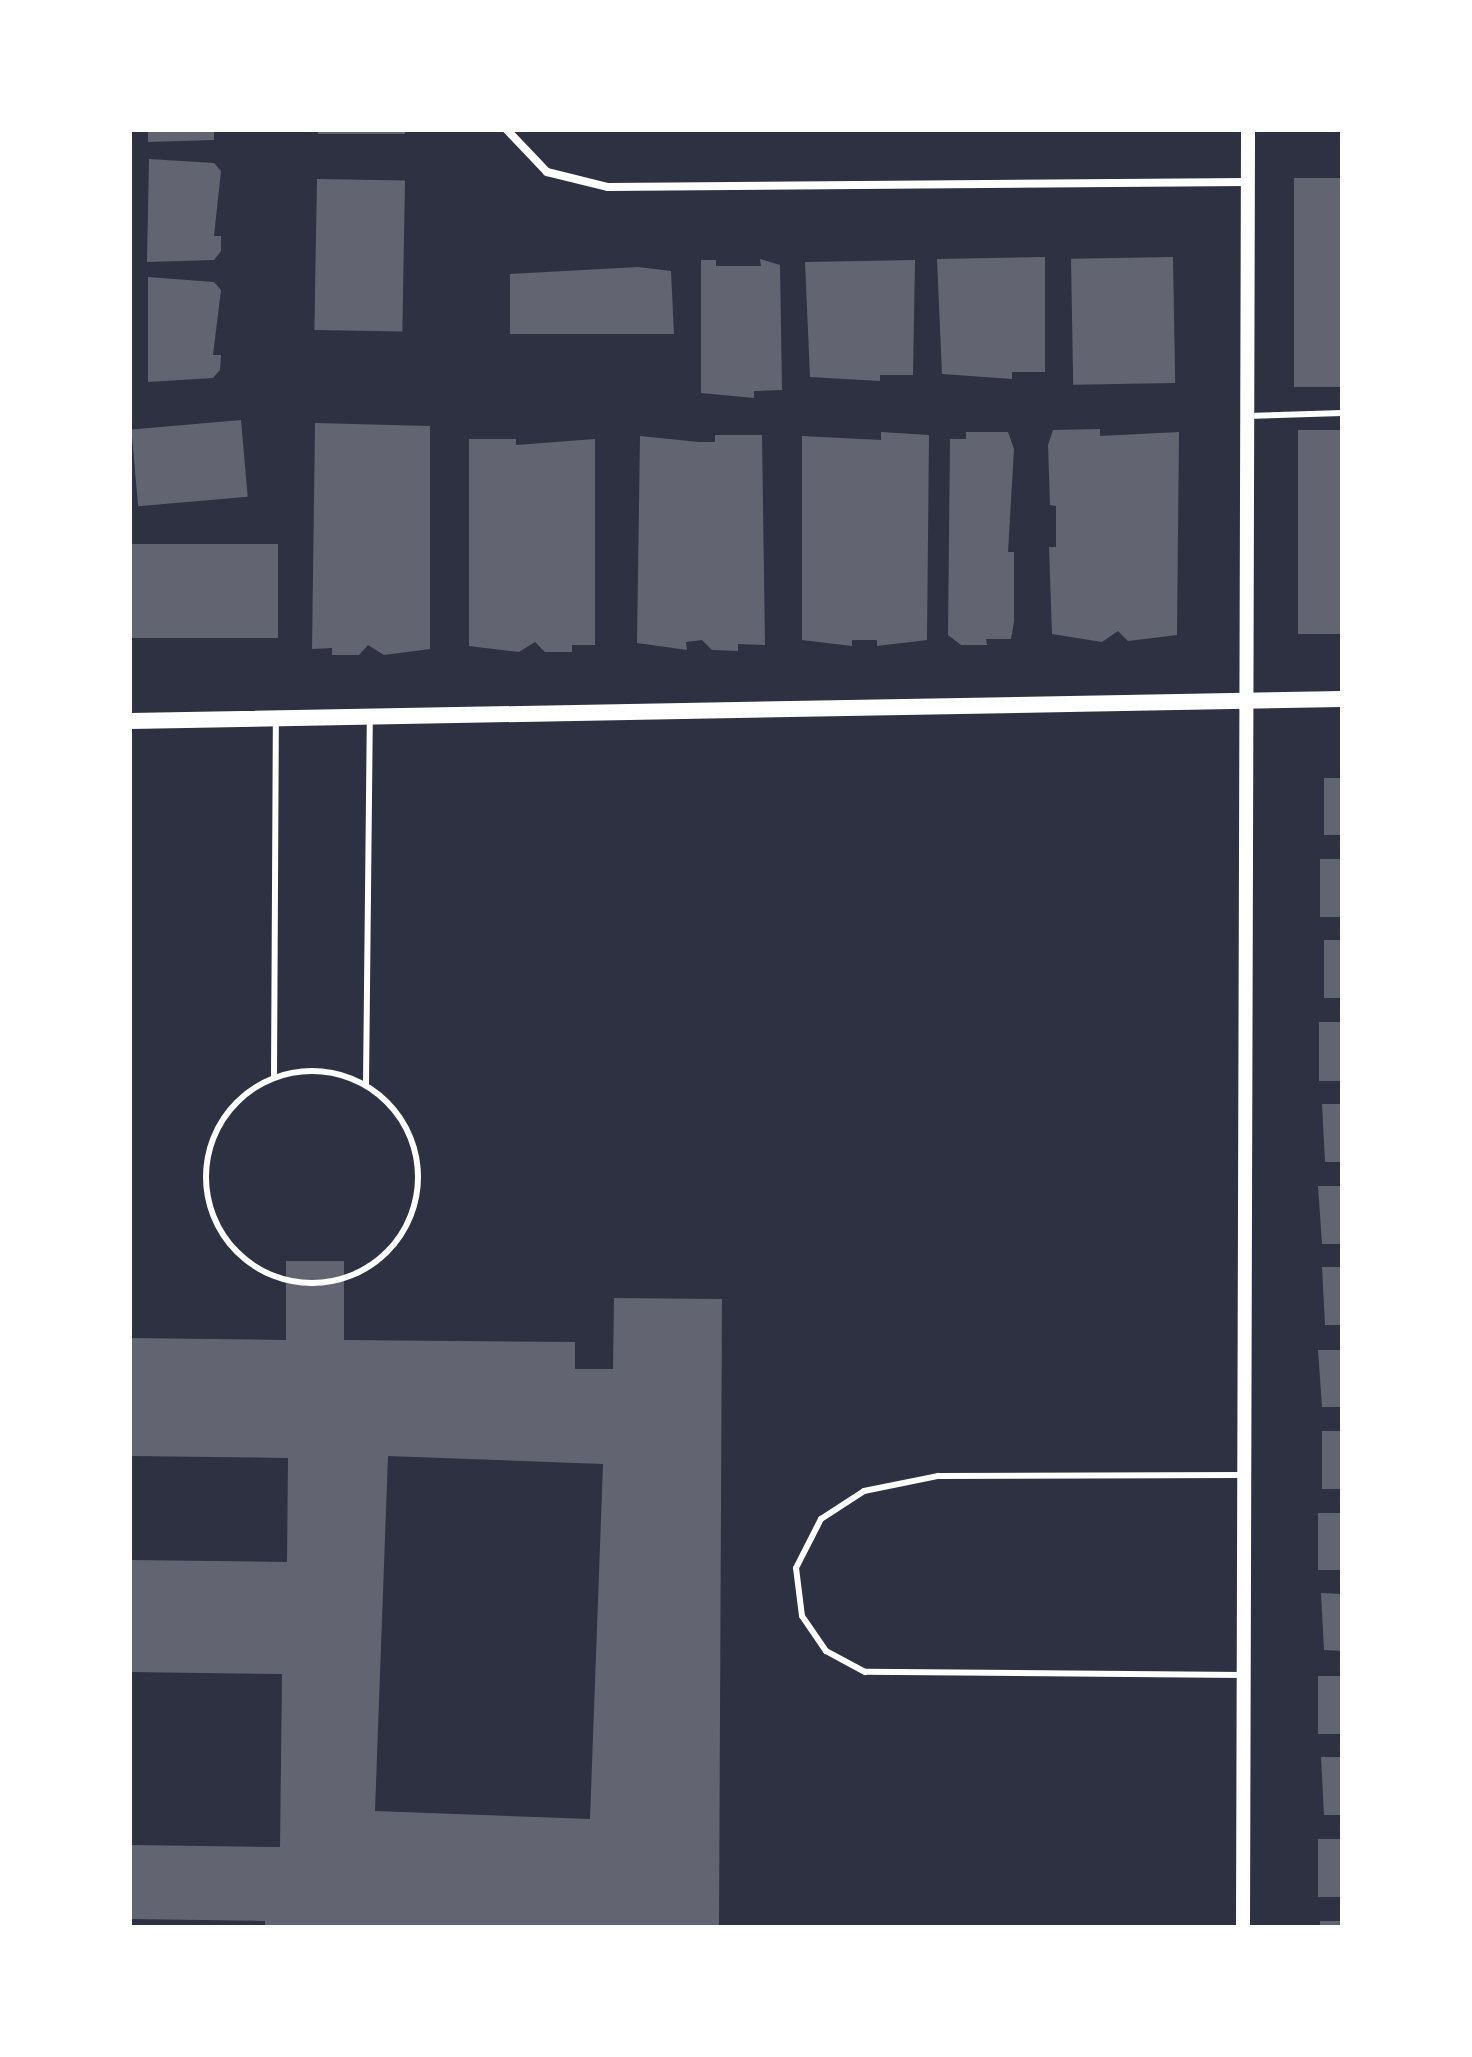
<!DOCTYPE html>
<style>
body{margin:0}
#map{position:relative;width:1472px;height:2057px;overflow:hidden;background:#2d3142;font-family:Lora,serif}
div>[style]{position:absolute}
.building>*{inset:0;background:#626471;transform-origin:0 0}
.service>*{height:6px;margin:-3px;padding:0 3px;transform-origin:3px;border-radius:3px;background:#fff}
.service>.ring{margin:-3px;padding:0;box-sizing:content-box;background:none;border:6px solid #fff;border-radius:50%}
.minor>*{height:8px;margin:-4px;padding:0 4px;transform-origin:4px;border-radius:4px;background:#fff}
.tertiary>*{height:14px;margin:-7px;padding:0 7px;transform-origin:7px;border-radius:7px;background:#fff}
.secondary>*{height:16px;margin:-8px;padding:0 8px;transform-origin:8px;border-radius:8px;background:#fff}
span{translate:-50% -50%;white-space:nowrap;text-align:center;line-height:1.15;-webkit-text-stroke:8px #fff;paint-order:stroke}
.frame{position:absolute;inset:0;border:132px solid #fff;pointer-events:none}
</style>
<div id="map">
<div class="building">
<div style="clip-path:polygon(148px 130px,214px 130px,214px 140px,148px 142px)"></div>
<div style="left:318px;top:130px;width:87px;height:4px"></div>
<div style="clip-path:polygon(149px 159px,214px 163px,221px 171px,214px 236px,221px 236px,221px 251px,214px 260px,147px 262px)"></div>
<div style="left:1342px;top:178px;width:209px;height:48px;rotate:90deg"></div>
<div style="left:317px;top:179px;width:88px;height:151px;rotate:1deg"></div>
<div style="clip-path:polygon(1045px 257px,1045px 372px,1012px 372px,1012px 379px,942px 374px,937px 259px)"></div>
<div style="left:1173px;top:257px;width:126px;height:102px;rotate:89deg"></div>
<div style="clip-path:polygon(760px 259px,780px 265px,782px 390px,754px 391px,754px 398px,701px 393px,701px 260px,716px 260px,716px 266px,761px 266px)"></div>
<div style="clip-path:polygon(915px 260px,913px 375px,880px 375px,880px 381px,810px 377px,805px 262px)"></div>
<div style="clip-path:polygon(638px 267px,671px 271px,674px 334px,510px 334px,510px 274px)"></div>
<div style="clip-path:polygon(148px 277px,214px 282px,221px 290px,213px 355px,221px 355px,220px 370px,213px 378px,148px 382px)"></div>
<div style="left:241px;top:420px;width:77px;height:110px;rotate:85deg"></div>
<div style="clip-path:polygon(315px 423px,430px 426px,430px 649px,384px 655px,368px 645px,359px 655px,332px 655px,332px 648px,312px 649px)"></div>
<div style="clip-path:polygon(1100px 429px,1100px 436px,1179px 432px,1177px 635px,1128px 641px,1118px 631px,1102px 642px,1052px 634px,1049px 547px,1056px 547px,1056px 506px,1050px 505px,1048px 445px,1053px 430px)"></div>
<div style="left:1342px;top:430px;width:204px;height:44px;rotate:90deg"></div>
<div style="clip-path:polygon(881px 432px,929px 435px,927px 640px,877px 646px,877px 640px,852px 640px,852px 646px,802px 640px,802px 436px,881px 440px)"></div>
<div style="clip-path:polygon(966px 432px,1008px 432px,1014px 449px,1008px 552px,1014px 552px,1014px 622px,1011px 639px,986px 639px,987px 645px,961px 645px,948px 635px,950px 439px,966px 439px)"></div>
<div style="clip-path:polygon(715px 435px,762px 435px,765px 645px,738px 644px,738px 651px,712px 650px,702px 640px,686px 642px,687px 650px,637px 643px,640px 436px,699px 442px,715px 442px)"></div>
<div style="clip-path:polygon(469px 439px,516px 439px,516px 445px,595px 439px,595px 645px,572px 645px,572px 652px,545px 652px,535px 642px,519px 652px,469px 646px)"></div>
<div style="left:130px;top:544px;width:148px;height:94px"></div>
<div style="left:1324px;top:778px;width:18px;height:57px"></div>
<div style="left:1320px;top:859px;width:22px;height:58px"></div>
<div style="left:1324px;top:940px;width:18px;height:58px"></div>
<div style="left:1319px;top:1022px;width:23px;height:59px"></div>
<div style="clip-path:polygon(1322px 1104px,1342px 1104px,1342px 1162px,1325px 1162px)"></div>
<div style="clip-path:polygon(1318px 1186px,1342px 1186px,1342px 1244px,1322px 1244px)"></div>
<div style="clip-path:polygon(evenodd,286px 1261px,344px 1261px,344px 1340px,575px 1342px,575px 1369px,613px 1369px,614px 1298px,722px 1299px,719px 1927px,265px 1927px,265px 1921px,130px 1919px,130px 1845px,280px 1847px,282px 1674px,130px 1672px,130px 1560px,287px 1562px,288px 1458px,130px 1456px,130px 1338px,286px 1340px,286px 1261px,388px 1456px,603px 1464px,590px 1819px,375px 1811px,388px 1456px)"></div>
<div style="clip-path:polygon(1322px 1267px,1342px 1267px,1342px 1325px,1325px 1325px)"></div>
<div style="clip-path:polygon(1318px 1350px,1342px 1350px,1342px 1407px,1322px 1407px)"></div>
<div style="left:1322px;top:1431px;width:20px;height:58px"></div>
<div style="left:1318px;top:1513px;width:24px;height:57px"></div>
<div style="clip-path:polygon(1321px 1593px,1342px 1594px,1342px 1651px,1324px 1650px)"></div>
<div style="left:1318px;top:1676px;width:24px;height:58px"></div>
<div style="clip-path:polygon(1321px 1757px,1342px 1757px,1342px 1815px,1324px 1815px)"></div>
<div style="left:1318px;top:1839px;width:24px;height:58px"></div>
<div style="left:1320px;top:1921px;width:22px;height:6px"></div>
</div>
<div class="service">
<div style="left:1247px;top:416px;width:95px;rotate:-1.8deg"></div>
<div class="ring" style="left:206px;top:1071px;width:206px;height:206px"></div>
<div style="left:274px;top:1077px;width:356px;rotate:-89.7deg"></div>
<div style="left:366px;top:1084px;width:364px;rotate:-89.4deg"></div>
<div style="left:1242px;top:1675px;width:377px;rotate:-179.5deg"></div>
<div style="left:865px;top:1672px;width:44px;rotate:-151.7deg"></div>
<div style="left:826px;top:1651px;width:42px;rotate:-124.4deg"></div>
<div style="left:802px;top:1616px;width:48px;rotate:-97.1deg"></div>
<div style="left:796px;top:1568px;width:55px;rotate:-63deg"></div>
<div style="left:821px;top:1519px;width:51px;rotate:-33.1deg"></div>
<div style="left:864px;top:1491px;width:76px;rotate:-11.5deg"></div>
<div style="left:938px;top:1476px;width:306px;rotate:-0.2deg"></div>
</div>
<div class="minor">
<div style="left:507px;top:130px;width:58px;rotate:46.4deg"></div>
<div style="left:547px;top:172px;width:63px;rotate:13.8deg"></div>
<div style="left:608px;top:187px;width:640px;rotate:-0.45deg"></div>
</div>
<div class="tertiary">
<div style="left:1243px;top:1927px;width:1797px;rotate:-89.84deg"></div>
</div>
<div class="secondary">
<div style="left:130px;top:721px;width:1212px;rotate:-1.04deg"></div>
</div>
<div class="frame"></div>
</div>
